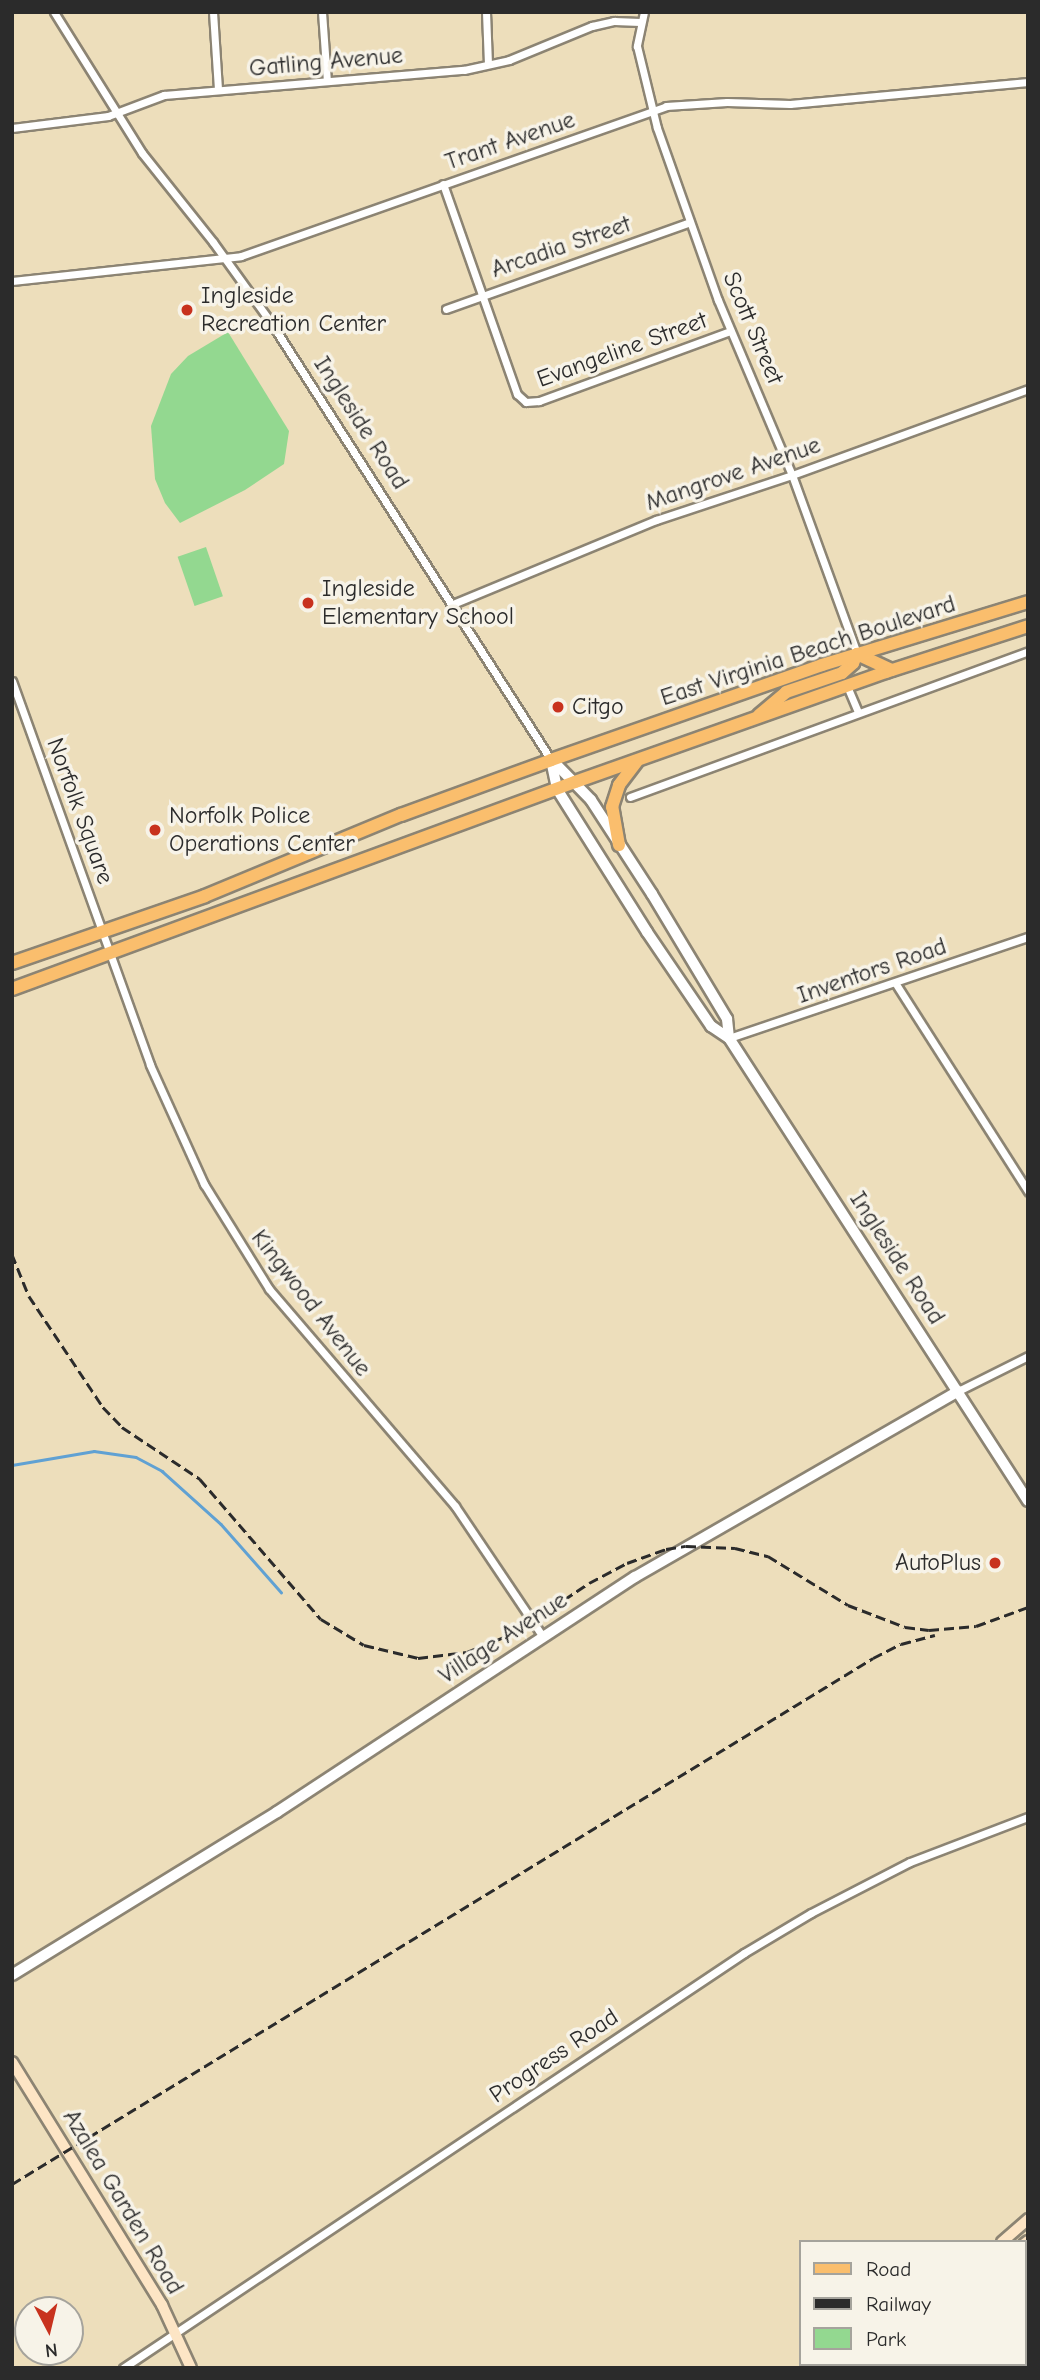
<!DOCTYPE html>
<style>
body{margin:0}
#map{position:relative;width:1040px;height:2380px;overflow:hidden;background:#eddebb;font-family:"Comic Neue",sans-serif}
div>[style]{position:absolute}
.green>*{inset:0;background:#93d890;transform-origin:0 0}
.stream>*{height:2.5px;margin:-1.25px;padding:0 1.25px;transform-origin:1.25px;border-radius:1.25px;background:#60a1d3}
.roads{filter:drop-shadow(2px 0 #8c8473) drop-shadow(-2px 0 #8c8473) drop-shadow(0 2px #8c8473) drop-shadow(0 -2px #8c8473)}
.minor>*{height:7px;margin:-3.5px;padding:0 3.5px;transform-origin:3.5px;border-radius:3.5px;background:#fff}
.tertiary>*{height:10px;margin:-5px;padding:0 5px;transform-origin:5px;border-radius:5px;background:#fff}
.secondary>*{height:10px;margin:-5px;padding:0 5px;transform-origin:5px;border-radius:5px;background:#fde5c5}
.primary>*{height:12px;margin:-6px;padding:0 6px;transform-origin:6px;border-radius:6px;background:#fabe6d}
.rail>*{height:2.5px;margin-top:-1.25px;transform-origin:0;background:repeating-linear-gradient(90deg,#2b2b2b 0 10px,transparent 0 15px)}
.dots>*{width:19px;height:19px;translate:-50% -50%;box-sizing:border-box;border:4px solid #f7f3e8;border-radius:50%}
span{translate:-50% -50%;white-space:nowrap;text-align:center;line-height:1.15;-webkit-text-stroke:7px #f7f3e8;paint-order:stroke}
.street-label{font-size:24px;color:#2b2b2b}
.poi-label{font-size:24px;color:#2b2b2b}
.left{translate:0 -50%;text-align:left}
.right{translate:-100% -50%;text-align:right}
.frame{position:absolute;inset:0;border:14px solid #2b2b2b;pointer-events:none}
.legend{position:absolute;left:799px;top:2240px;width:228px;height:126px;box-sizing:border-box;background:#f7f3e8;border:2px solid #a5a39c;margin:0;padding:9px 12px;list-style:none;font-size:21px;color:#2b2b2b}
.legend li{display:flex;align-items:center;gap:14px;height:35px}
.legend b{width:35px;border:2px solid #a5a39c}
.north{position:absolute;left:14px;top:2296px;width:70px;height:70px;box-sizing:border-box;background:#f7f3e8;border:2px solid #a5a39c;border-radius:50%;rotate:173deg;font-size:19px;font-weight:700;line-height:28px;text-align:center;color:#2b2b2b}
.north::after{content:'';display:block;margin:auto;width:24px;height:32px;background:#c8321e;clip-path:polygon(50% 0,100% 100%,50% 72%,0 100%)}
</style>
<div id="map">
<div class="green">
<div style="clip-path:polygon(228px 332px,289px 431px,284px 464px,245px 490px,180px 523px,165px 503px,155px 479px,151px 426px,171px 374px,188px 356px)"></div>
<div style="left:206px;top:547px;width:52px;height:30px;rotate:71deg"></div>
</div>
<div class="stream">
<div style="left:12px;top:1465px;width:83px;rotate:-9.7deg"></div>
<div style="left:94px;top:1451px;width:42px;rotate:8.1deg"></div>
<div style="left:136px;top:1457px;width:30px;rotate:28deg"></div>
<div style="left:162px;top:1471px;width:79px;rotate:41.9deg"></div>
<div style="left:221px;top:1524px;width:91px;rotate:48.6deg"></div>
</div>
<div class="roads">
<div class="minor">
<div style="left:54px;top:12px;width:166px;rotate:58deg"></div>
<div style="left:142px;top:153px;width:114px;rotate:51.4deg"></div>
<div style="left:213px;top:242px;width:97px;rotate:54.2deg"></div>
<div style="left:270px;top:321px;width:521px;rotate:57.38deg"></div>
<div style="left:213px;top:12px;width:78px;rotate:86.3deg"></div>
<div style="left:322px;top:12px;width:69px;rotate:85.9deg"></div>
<div style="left:486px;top:12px;width:52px;rotate:87.8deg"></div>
<div style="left:644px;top:12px;width:35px;rotate:102deg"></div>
<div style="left:637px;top:46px;width:84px;rotate:76.3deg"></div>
<div style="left:657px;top:128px;width:182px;rotate:70.5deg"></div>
<div style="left:718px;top:300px;width:190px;rotate:67.1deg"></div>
<div style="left:792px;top:475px;width:190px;rotate:70deg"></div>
<div style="left:12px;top:128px;width:97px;rotate:-7.1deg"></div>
<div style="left:108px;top:116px;width:60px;rotate:-20.6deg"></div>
<div style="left:164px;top:95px;width:301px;rotate:-4.8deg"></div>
<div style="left:464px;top:70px;width:46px;rotate:-12.5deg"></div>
<div style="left:509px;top:60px;width:90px;rotate:-22.3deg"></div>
<div style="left:592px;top:26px;width:23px;rotate:-13deg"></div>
<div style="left:614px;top:21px;width:26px;rotate:2deg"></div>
<div style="left:443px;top:184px;width:223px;rotate:70.6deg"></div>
<div style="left:517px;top:394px;width:12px;rotate:42deg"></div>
<div style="left:526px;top:402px;width:13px;rotate:-4deg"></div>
<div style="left:539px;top:401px;width:203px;rotate:-20.1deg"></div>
<div style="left:12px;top:281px;width:230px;rotate:-6.2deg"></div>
<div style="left:241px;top:256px;width:451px;rotate:-19.4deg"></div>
<div style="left:666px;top:106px;width:61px;rotate:-3.8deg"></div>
<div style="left:727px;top:102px;width:63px;rotate:1.8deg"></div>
<div style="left:790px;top:104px;width:239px;rotate:-5.3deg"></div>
<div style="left:446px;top:309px;width:259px;rotate:-19.6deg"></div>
<div style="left:453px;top:604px;width:220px;rotate:-22.5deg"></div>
<div style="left:656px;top:520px;width:143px;rotate:-18.3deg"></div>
<div style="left:792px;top:475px;width:251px;rotate:-20deg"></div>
<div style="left:12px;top:681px;width:408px;rotate:70.2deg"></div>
<div style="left:150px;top:1065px;width:131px;rotate:65.6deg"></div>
<div style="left:204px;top:1184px;width:123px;rotate:58.2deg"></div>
<div style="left:269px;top:1289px;width:286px;rotate:49.4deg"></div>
<div style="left:455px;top:1506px;width:158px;rotate:56.1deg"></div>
<div style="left:847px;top:686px;width:28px;rotate:67deg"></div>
<div style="left:630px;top:797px;width:424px;rotate:-20.1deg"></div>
<div style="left:896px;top:984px;width:246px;rotate:57.5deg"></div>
<div style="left:729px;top:1038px;width:316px;rotate:-18.7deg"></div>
<div style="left:958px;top:1391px;width:78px;rotate:-26.6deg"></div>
<div style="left:876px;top:2364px;width:5px;rotate:53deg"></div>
<div style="left:1023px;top:2364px;width:4px;rotate:63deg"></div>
<div style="left:123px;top:2368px;width:747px;rotate:-33.75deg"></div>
<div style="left:744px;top:1953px;width:78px;rotate:-30.8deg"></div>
<div style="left:811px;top:1913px;width:111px;rotate:-27.3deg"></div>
<div style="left:910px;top:1862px;width:126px;rotate:-20.9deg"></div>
</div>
<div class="tertiary">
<div style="left:551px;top:760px;width:30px;rotate:78deg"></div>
<div style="left:557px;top:789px;width:169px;rotate:57.8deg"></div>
<div style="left:647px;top:932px;width:114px;rotate:55.8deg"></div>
<div style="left:711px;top:1026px;width:22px;rotate:34deg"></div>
<div style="left:729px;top:1038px;width:551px;rotate:57.15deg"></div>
<div style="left:552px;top:760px;width:56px;rotate:45.7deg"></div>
<div style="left:591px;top:800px;width:112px;rotate:57deg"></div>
<div style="left:652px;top:894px;width:146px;rotate:59deg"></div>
<div style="left:727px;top:1019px;width:19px;rotate:84deg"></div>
<div style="left:12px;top:1975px;width:311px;rotate:-31.6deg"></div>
<div style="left:277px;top:1812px;width:428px;rotate:-33.3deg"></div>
<div style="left:635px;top:1577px;width:373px;rotate:-29.9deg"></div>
</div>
<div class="secondary">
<div style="left:12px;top:2062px;width:286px;rotate:58.3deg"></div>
<div style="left:162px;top:2305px;width:69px;rotate:65.3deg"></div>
<div style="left:1002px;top:2242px;width:35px;rotate:-41deg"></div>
<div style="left:1024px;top:2244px;width:5px;rotate:-37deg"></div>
<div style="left:851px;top:2368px;width:6px;rotate:-45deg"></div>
<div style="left:886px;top:2368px;width:6px;rotate:-45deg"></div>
</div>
<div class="primary">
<div style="left:857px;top:654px;width:38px;rotate:25deg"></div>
<div style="left:759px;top:715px;width:35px;rotate:-40deg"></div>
<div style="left:786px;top:692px;width:59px;rotate:-18.7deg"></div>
<div style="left:842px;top:673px;width:15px;rotate:-42deg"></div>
<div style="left:853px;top:663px;width:10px;rotate:-66deg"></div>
<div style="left:619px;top:845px;width:39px;rotate:-100deg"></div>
<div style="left:612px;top:807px;width:23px;rotate:-72deg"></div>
<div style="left:619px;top:785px;width:30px;rotate:-53deg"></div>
<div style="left:12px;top:963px;width:204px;rotate:-19.1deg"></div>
<div style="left:205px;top:896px;width:212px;rotate:-22.5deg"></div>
<div style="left:401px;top:815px;width:160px;rotate:-20.1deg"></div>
<div style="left:551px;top:760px;width:287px;rotate:-19.3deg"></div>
<div style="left:822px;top:665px;width:215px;rotate:-17deg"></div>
<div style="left:12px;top:989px;width:600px;rotate:-20.19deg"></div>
<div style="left:575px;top:782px;width:330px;rotate:-19.5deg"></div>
<div style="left:886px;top:672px;width:149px;rotate:-17.9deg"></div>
</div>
</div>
<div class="rail">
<div style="left:12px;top:1254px;width:45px;rotate:68deg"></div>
<div style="left:29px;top:1296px;width:133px;rotate:56.3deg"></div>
<div style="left:103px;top:1407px;width:28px;rotate:46deg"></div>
<div style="left:122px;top:1427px;width:94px;rotate:33.7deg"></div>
<div style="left:200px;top:1479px;width:185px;rotate:49.2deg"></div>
<div style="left:321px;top:1619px;width:50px;rotate:31.2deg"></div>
<div style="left:364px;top:1645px;width:56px;rotate:13.5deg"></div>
<div style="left:418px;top:1658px;width:49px;rotate:-7deg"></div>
<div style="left:467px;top:1652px;width:51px;rotate:-22deg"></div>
<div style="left:514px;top:1633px;width:90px;rotate:-33.7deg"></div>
<div style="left:589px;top:1583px;width:43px;rotate:-27.8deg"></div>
<div style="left:627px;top:1563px;width:41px;rotate:-19.7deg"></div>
<div style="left:666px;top:1549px;width:20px;rotate:-9deg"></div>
<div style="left:686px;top:1546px;width:49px;rotate:2.3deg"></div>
<div style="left:735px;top:1548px;width:34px;rotate:14deg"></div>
<div style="left:768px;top:1556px;width:94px;rotate:31.5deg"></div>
<div style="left:848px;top:1605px;width:61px;rotate:21.1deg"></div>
<div style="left:905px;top:1627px;width:24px;rotate:7deg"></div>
<div style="left:929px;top:1630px;width:47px;rotate:-4.9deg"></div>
<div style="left:976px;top:1626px;width:55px;rotate:-20.1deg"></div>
<div style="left:12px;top:2184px;width:1009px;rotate:-31.42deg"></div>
<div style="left:873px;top:1658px;width:31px;rotate:-27deg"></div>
<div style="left:901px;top:1644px;width:35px;rotate:-15deg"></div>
</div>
<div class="dots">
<div style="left:187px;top:310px;background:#c8321e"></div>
<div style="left:308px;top:603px;background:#c8321e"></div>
<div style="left:558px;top:707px;background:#c8321e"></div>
<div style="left:155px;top:830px;background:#c8321e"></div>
<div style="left:995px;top:1563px;background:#c8321e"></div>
</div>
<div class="street-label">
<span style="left:326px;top:62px;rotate:-5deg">Gatling Avenue</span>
<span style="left:510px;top:141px;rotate:-19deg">Trant Avenue</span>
<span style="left:561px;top:247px;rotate:-19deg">Arcadia Street</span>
<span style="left:753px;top:328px;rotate:67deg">Scott Street</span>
<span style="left:622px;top:350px;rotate:-20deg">Evangeline Street</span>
<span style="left:361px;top:423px;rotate:57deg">Ingleside Road</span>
<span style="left:733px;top:474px;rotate:-19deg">Mangrove Avenue</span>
<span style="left:808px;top:651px;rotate:-18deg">East Virginia Beach Boulevard</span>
<span style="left:80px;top:811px;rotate:70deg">Norfolk Square</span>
<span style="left:872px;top:971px;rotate:-19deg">Inventors Road</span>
<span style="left:897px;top:1258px;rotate:57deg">Ingleside Road</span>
<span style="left:311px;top:1303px;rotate:52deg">Kingwood Avenue</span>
<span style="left:503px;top:1638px;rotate:-33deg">Village Avenue</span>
<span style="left:554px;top:2056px;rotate:-34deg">Progress Road</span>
<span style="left:123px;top:2202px;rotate:59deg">Azalea Garden Road</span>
</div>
<div class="poi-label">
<span class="left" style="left:201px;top:310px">Ingleside<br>Recreation Center</span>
<span class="left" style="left:322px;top:603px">Ingleside<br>Elementary School</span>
<span class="left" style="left:572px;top:707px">Citgo</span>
<span class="left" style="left:169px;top:830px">Norfolk Police<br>Operations Center</span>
<span class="right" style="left:981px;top:1563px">AutoPlus</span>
</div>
<div class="frame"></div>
<ul class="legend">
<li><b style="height:9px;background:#fabe6d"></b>Road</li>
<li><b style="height:9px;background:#2b2b2b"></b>Railway</li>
<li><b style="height:19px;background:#93d890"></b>Park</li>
</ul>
<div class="north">N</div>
</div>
